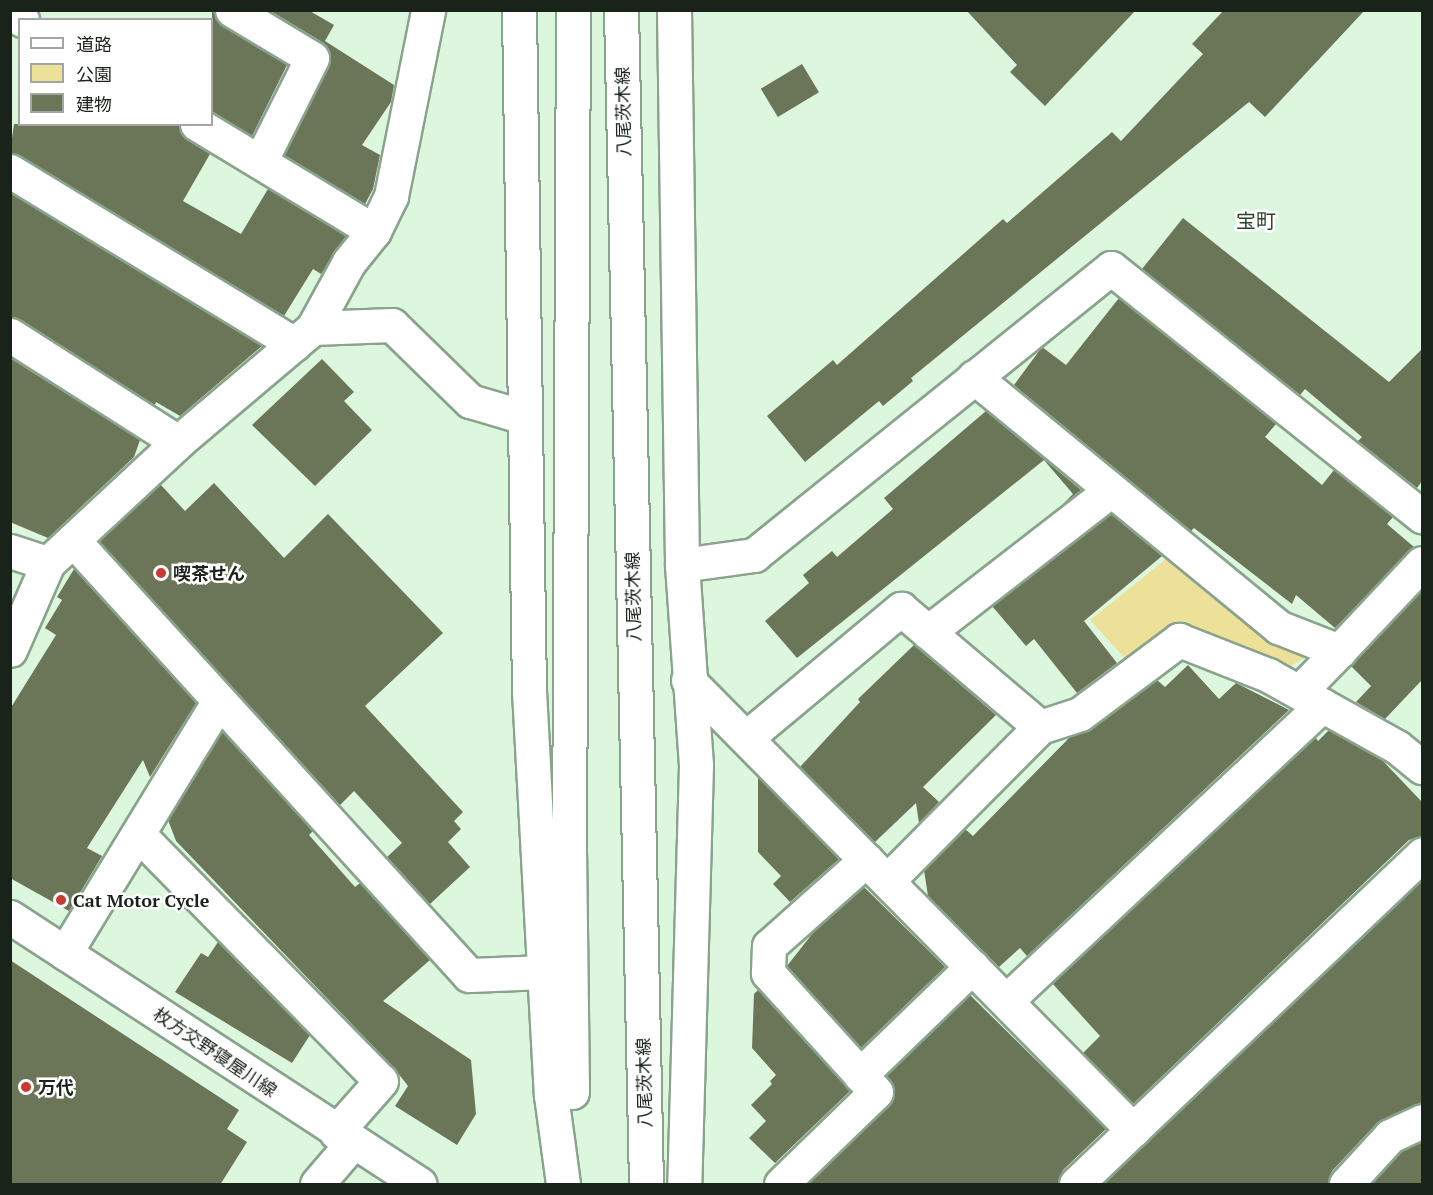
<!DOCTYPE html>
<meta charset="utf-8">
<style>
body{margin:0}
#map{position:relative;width:1433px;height:1195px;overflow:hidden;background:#dcf7de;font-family:"PT Serif","Noto Sans JP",serif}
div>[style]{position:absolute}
.green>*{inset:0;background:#ede199}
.building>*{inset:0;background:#6b7558;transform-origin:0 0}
.roads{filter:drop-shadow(2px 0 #89a38c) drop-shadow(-2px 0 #89a38c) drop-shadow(0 2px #89a38c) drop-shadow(0 -2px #89a38c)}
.minor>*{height:33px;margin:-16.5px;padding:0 16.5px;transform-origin:16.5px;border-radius:16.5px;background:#fff}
.primary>*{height:33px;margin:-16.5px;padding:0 16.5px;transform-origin:16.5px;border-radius:16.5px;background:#fff}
.dots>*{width:16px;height:16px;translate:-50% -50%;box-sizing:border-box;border:3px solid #fff;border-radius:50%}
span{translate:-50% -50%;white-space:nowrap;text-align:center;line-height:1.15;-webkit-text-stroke:5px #fff;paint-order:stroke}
.street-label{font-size:18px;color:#19231a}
.poi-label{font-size:18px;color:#19231a;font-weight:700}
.left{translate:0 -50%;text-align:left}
.neighbourhood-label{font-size:20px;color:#2c432f}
.frame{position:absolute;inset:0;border:12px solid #19231a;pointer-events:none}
.legend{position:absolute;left:18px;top:18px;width:195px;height:108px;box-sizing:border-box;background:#fff;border:2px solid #a3a7a3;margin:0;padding:8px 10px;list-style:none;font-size:18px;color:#19231a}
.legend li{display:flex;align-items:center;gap:12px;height:30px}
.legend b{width:30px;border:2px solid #a3a7a3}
</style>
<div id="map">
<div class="green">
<div style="clip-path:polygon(1170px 556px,1311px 654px,1289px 667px,1203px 631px,1162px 634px,1130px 664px,1090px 620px)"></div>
</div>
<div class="building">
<div style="clip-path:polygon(212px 10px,222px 26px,287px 65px,252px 136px,212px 111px)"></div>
<div style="clip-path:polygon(269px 10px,308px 10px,334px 25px,325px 41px,394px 85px,391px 102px,362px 145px,380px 155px,373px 189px,365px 204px,284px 155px,331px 57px,322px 42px)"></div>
<div style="clip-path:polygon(966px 10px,1136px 10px,1045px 106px,1010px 72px,1017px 65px)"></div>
<div style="clip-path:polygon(1224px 10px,1365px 10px,1265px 117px,1249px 102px,911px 378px,913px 381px,883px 406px,879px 401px,805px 462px,767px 416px,833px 360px,837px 365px,1003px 219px,1007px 223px,1112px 132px,1121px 141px,1203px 54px,1192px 44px)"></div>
<div style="left:802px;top:64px;width:33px;height:48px;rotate:59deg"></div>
<div style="clip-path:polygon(14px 124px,178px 124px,187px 140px,210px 154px,183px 201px,241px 234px,268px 189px,346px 236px,321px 274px,313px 269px,284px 316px,10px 152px)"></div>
<div style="clip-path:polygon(10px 193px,262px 346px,180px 416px,156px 402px,155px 405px,10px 316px)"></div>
<div style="clip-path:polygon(1183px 218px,1389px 382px,1422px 349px,1422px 481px,1417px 488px,1358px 441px,1362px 437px,1305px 389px,1300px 395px,1142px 269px)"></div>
<div style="clip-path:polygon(1119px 298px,1276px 424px,1265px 437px,1322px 485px,1334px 470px,1393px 517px,1387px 524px,1414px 547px,1335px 628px,1296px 595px,1292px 604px,1194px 528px,1191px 531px,1014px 385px,1042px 347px,1066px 365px)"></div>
<div style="clip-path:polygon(10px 358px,140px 440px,134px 457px,48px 538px,10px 522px)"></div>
<div style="clip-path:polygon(322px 359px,354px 392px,344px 401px,372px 430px,315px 486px,252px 425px)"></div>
<div style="clip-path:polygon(986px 411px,1081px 490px,1062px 505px,1073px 494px,1044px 460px,797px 658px,765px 621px,809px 583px,803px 575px,832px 551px,837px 557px,893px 509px,884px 498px)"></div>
<div style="clip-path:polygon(214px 483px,284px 558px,328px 514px,443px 633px,365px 706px,463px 812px,454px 821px,461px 829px,448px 842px,470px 867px,430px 904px,387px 857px,402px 843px,354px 791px,340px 805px,99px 541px,160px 484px,185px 511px)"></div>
<div style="clip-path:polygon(1111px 514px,1162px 556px,1084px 621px,1117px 663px,1077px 693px,1034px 639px,1026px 646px,992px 606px)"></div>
<div style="clip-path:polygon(74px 569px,196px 703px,150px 777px,143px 760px,87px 848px,102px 856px,69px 911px,10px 878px,10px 709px,56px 635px,45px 628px,62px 600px,57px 597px)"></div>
<div style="clip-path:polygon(1422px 590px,1422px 680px,1385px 719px,1356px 702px,1371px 686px,1351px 666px)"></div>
<div style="clip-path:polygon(914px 645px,996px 715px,923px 787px,939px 802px,919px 823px,916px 803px,875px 842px,800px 767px,860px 702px,858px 699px)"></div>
<div style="clip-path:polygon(1188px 665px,1219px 699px,1236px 683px,1289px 710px,1027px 956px,1020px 948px,999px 967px,928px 896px,924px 870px,965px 829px,973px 836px,1070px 737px,1091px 729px,1157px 680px,1165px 687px)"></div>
<div style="clip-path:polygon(1329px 730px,1383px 761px,1422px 802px,1422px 836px,1409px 840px,1133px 1104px,1083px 1053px,1100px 1036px,1052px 983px,1315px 737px,1318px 741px)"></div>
<div style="clip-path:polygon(222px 732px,313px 831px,309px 835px,355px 887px,360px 883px,430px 960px,383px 1001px,471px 1060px,476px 1114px,457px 1145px,395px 1106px,408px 1086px,394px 1068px,176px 841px,168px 820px)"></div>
<div style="clip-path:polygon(758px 777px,839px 859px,790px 902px,773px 884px,781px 876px,758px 852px)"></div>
<div style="clip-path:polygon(1422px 879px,1422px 1102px,1377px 1123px,1332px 1171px,1328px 1185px,1103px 1185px)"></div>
<div style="clip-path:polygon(864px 887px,945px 967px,861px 1048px,787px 966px,816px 929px)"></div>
<div style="clip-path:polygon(218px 942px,310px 1035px,292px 1063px,175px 992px,201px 953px,208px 957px)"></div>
<div style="clip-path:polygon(10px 960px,239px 1110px,227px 1129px,247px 1142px,220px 1185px,10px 1185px)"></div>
<div style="clip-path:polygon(758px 990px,850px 1091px,775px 1163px,749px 1138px,766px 1121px,751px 1105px,772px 1084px,770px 1081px,776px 1075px,752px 1048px,754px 994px)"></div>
<div style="clip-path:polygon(970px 995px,1106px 1129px,1063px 1170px,1058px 1185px,807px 1185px,889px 1105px,894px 1088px,886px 1076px)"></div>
<div style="clip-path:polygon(1422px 1141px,1422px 1185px,1371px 1185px,1401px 1151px)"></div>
</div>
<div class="roads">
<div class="minor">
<div style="left:232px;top:10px;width:93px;rotate:31deg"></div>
<div style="left:312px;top:58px;width:116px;rotate:116.6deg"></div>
<div style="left:10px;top:13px;width:14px;rotate:30deg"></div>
<div style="left:197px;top:124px;width:207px;rotate:31.2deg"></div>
<div style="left:10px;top:171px;width:333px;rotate:31.3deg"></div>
<div style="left:313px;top:328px;width:75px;rotate:-61.4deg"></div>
<div style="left:349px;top:262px;width:40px;rotate:-51deg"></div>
<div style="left:374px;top:231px;width:39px;rotate:-64deg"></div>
<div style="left:391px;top:196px;width:190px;rotate:-78.7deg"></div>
<div style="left:10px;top:335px;width:199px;rotate:32.5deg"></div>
<div style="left:974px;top:377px;width:394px;rotate:39.4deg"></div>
<div style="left:1278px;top:627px;width:66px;rotate:21.5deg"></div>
<div style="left:1339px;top:651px;width:121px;rotate:-46.7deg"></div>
<div style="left:73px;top:540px;width:588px;rotate:47.69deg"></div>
<div style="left:469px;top:975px;width:76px;rotate:-2.3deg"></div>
<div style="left:10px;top:551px;width:40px;rotate:18deg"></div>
<div style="left:682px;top:565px;width:73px;rotate:-7.9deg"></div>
<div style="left:754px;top:555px;width:458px;rotate:-38.8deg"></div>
<div style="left:1111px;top:268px;width:398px;rotate:38.6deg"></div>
<div style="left:928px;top:632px;width:230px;rotate:-37.8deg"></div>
<div style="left:10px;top:650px;width:95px;rotate:-66.4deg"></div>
<div style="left:48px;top:563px;width:178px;rotate:-42.9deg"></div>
<div style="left:178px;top:442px;width:177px;rotate:-40.2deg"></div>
<div style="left:313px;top:328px;width:79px;rotate:-2.2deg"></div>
<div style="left:392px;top:325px;width:109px;rotate:44.3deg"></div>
<div style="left:470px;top:401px;width:56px;rotate:16.5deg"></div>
<div style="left:688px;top:680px;width:633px;rotate:45.32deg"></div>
<div style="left:1299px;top:692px;width:57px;rotate:-45.7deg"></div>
<div style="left:746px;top:738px;width:202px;rotate:-39.8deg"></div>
<div style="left:901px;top:609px;width:182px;rotate:40.3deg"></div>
<div style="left:138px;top:834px;width:346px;rotate:45.5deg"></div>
<div style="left:381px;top:1081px;width:68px;rotate:131.4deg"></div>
<div style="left:887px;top:881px;width:217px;rotate:-45.2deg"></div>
<div style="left:1040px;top:727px;width:42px;rotate:-18deg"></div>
<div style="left:1080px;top:714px;width:124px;rotate:-36.8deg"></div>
<div style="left:1179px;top:640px;width:96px;rotate:21.5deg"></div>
<div style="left:1268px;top:675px;width:148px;rotate:29.2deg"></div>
<div style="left:1397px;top:747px;width:32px;rotate:39deg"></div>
<div style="left:65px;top:953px;width:295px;rotate:-58.6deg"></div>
<div style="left:1006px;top:1001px;width:433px;rotate:-43.1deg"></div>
<div style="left:860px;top:1075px;width:156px;rotate:-44deg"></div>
<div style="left:317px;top:1184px;width:54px;rotate:-49.5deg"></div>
<div style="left:781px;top:1184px;width:132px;rotate:-44.1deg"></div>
<div style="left:876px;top:1092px;width:161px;rotate:-132.2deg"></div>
<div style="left:768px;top:973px;width:27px;rotate:-88deg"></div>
<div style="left:769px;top:946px;width:130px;rotate:-41.6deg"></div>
<div style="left:1076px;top:1184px;width:478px;rotate:-43.6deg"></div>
<div style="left:1346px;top:1184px;width:65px;rotate:-47.5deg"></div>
<div style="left:1390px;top:1136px;width:35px;rotate:-25deg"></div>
</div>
<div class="primary">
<div style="left:519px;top:10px;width:681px;rotate:89.16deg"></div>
<div style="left:529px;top:691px;width:405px;rotate:86.9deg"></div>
<div style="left:551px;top:1095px;width:90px;rotate:82.3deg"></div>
<div style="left:621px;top:10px;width:1174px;rotate:88.78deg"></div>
<div style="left:674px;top:10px;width:555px;rotate:89.17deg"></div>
<div style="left:682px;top:565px;width:200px;rotate:86deg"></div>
<div style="left:696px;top:765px;width:419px;rotate:91.6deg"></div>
<div style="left:10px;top:917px;width:489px;rotate:33.1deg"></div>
<div style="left:572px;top:1092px;width:237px;rotate:-90.7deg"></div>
<div style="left:569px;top:855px;width:845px;rotate:-89.73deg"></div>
</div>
</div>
<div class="dots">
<div style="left:161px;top:573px;background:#c83a32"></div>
<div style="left:61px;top:900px;background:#c83a32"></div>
<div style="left:26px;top:1087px;background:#c83a32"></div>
</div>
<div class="street-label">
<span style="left:623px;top:112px;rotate:-91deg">八尾茨木線</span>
<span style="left:633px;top:597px;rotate:-91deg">八尾茨木線</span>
<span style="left:215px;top:1052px;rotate:34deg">枚方交野寝屋川線</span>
<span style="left:644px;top:1083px;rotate:-91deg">八尾茨木線</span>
</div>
<div class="poi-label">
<span class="left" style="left:173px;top:573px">喫茶せん</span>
<span class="left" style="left:73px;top:900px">Cat Motor Cycle</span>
<span class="left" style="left:38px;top:1087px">万代</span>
</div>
<div class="neighbourhood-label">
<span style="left:1256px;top:220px">宝町</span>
</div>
<div class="frame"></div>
<ul class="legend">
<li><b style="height:8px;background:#fff"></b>道路</li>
<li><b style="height:16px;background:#ede199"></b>公園</li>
<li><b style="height:16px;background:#6b7558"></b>建物</li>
</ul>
</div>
